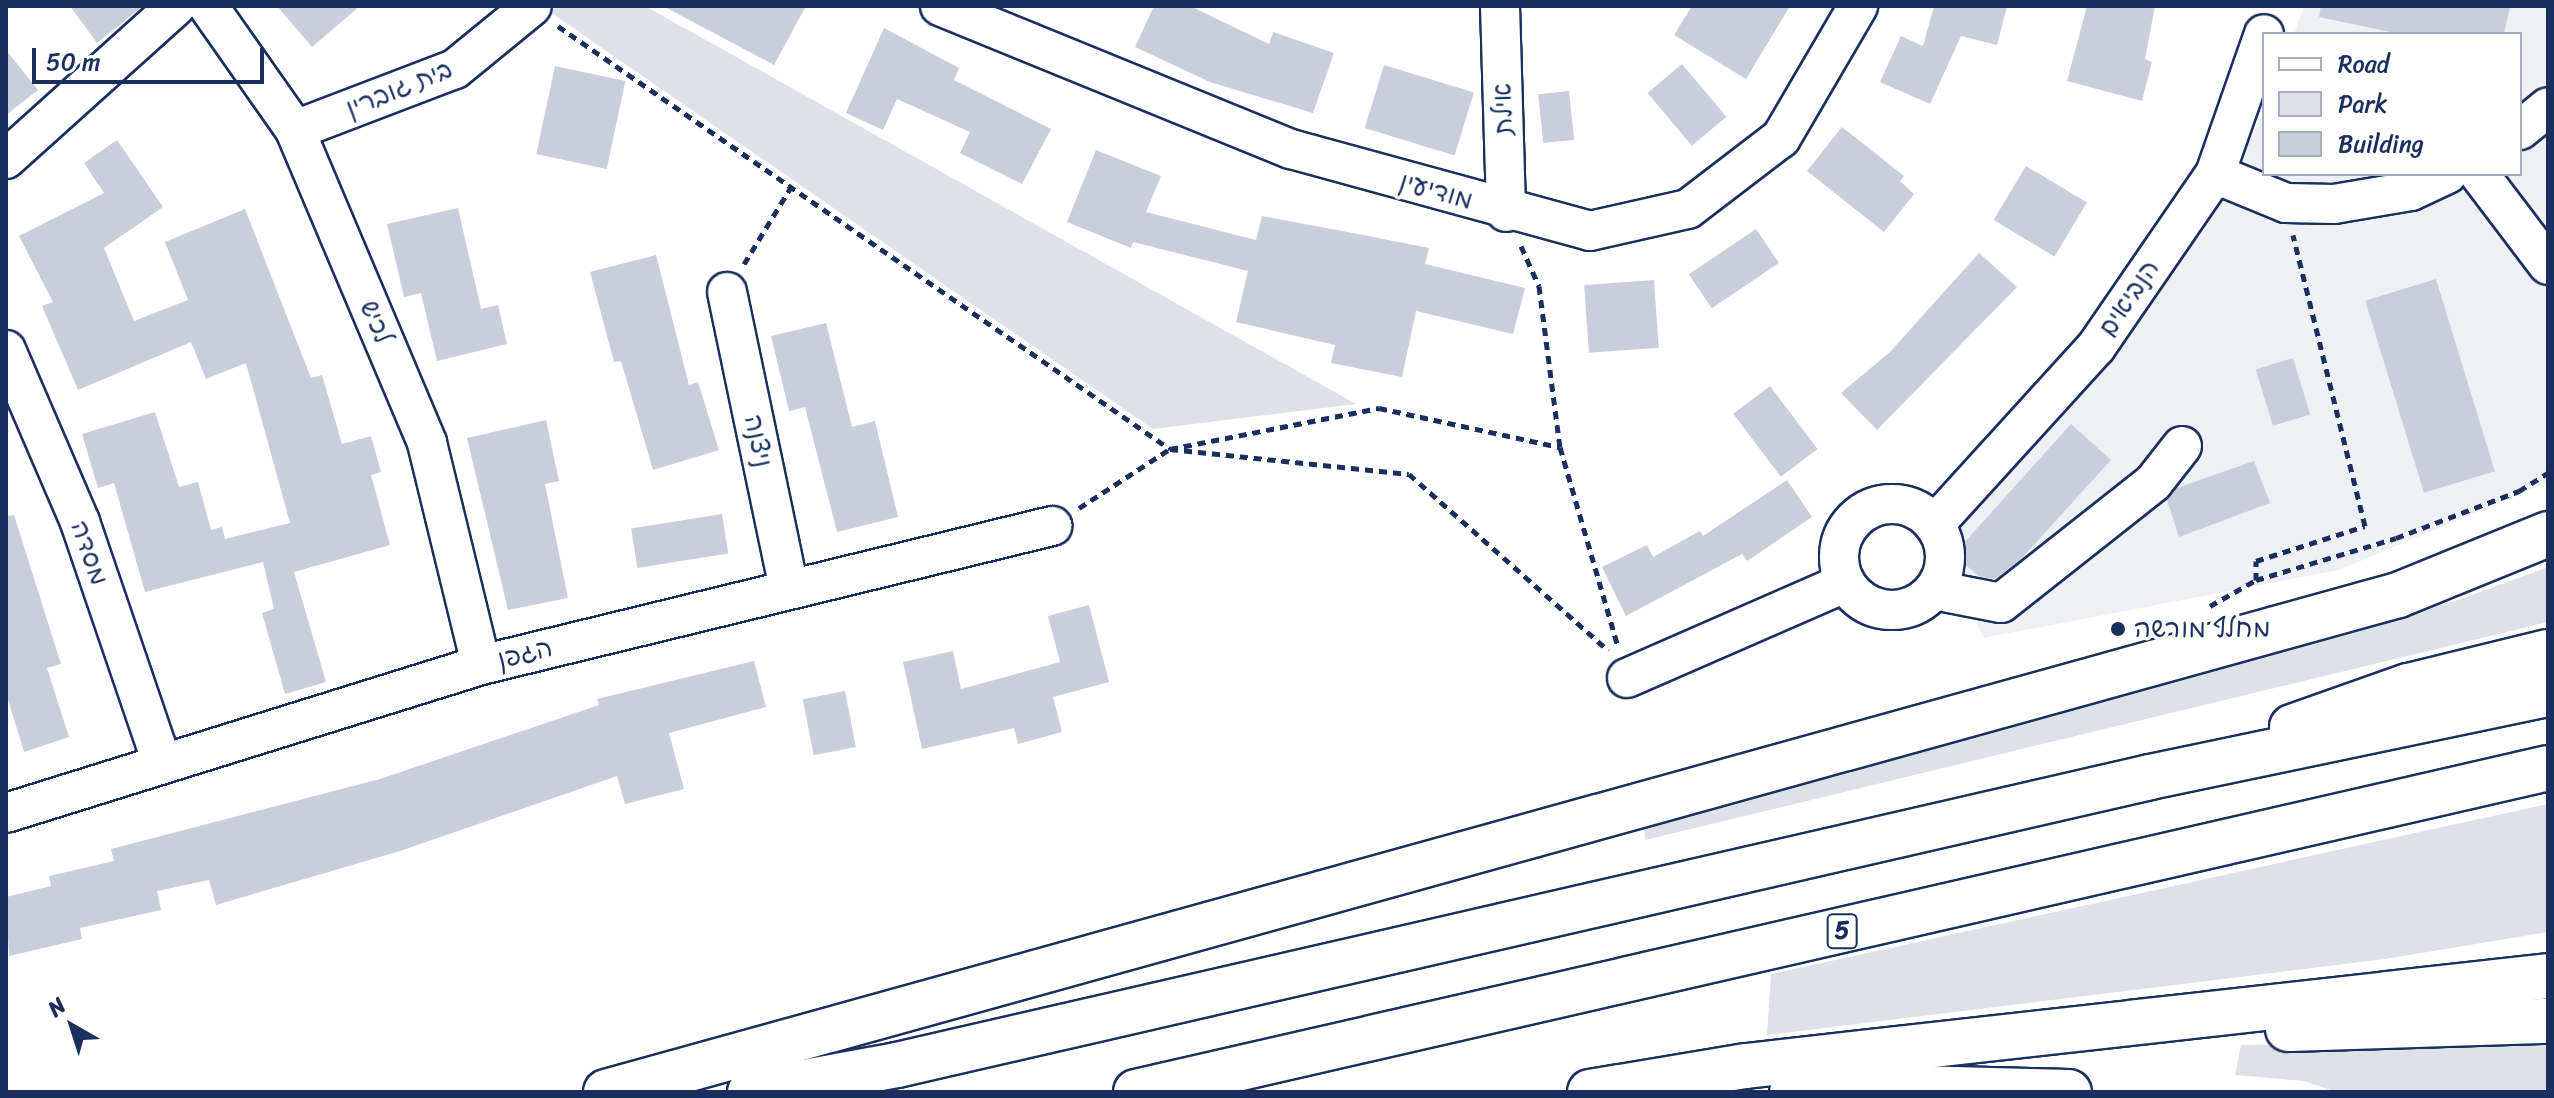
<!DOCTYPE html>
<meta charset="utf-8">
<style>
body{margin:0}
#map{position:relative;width:2554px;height:1098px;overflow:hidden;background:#fff;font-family:Sriracha,"Playpen Sans Hebrew",sans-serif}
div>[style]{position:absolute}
.built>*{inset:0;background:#eff0f4}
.green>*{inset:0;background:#dee1e7}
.building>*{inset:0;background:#caceda;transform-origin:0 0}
.path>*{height:5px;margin-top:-2.5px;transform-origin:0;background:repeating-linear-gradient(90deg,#1b2f5e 0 8px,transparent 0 14px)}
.roads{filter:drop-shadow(2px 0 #1b2f5e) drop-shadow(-2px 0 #1b2f5e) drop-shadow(0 2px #1b2f5e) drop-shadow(0 -2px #1b2f5e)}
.minor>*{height:38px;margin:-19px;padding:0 19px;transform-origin:19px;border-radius:19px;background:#fff}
.minor>.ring{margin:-19px;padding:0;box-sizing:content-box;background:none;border:38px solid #fff;border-radius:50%}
.highway>*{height:44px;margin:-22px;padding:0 22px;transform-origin:22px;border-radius:22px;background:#fff}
.dots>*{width:22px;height:22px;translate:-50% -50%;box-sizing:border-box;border:4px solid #fff;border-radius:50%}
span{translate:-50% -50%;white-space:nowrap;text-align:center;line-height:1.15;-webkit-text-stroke:7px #fff;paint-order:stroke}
.shield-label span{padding:2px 6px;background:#fff;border:2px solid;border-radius:6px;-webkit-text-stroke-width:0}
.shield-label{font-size:24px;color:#1b2f5e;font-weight:700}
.street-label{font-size:26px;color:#1b2f5e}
.poi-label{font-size:26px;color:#1b2f5e}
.left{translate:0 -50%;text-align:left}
.frame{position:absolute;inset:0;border:8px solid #1b2f5e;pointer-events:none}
.legend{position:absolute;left:2262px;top:32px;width:260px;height:144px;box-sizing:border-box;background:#fff;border:2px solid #a4acbf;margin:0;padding:10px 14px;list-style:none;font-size:24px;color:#1b2f5e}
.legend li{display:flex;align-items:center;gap:16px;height:40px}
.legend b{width:40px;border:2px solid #a4acbf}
.north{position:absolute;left:32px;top:986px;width:80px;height:80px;-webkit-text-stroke:6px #fff;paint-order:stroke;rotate:321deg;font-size:22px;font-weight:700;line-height:32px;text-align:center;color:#1b2f5e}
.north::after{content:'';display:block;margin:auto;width:28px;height:36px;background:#1b2f5e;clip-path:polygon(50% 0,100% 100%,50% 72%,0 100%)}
.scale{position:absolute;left:32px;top:48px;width:232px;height:36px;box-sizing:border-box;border:4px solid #1b2f5e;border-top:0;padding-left:10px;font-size:24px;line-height:28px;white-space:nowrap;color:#1b2f5e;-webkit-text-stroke:6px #fff;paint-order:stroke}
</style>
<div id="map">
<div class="built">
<div style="clip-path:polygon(2304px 6px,2548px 6px,2548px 482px,2339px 570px,1983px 638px,1944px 535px,2109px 357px,2197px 236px,2264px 113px,2264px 174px,2520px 174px,2520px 34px,2294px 34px)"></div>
</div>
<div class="green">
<div style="clip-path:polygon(558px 6px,645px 6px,1356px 404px,1153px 429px,550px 12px)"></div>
<div style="clip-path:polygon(2548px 567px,2548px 622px,1645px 840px,1643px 817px,2455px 601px)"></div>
<div style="clip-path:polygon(2548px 804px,2548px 932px,2385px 959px,1767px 1035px,1771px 974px)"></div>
<div style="clip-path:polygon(2548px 1043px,2548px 1092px,2337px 1092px,2304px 1081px,2235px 1075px,2241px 1045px)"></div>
</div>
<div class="building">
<div style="clip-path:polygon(70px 6px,143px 6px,97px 43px)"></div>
<div style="clip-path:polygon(277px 6px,360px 6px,312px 47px)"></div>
<div style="clip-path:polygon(663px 6px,806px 6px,774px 65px)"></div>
<div style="clip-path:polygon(1154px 6px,1190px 6px,1269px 44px,1273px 32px,1334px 53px,1313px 113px,1210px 82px,1135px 47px)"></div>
<div style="clip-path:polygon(1692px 6px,1790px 6px,1746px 79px,1674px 35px)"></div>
<div style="clip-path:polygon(1934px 6px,2007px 6px,1997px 45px,1961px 36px,1930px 104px,1880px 82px,1901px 36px,1923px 46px)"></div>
<div style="clip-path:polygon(2087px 6px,2155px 6px,2145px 59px,2152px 62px,2142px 101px,2067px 81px)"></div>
<div style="clip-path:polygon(2321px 6px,2510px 6px,2504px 34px,2400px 34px,2319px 17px)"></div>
<div style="clip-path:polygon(884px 28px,959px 68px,954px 80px,1051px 129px,1022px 184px,960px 153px,970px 132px,897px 99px,883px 130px,846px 113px)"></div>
<div style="clip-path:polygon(6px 50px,38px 90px,6px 115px)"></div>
<div style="left:1682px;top:64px;width:69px;height:45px;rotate:50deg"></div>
<div style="left:1384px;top:65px;width:94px;height:66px;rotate:17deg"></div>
<div style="left:555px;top:66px;width:72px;height:90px;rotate:12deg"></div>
<div style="left:1569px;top:91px;width:49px;height:31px;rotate:84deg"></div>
<div style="clip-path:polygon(1842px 127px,1904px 176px,1900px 181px,1914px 194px,1884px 232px,1807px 171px)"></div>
<div style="clip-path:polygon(117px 140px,163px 207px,104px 248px,134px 321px,188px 300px,165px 242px,245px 209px,311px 378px,322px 375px,342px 444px,371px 436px,381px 472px,371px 475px,390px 545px,294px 572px,326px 682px,285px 694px,262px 613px,274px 609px,263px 562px,145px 592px,114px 483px,98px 488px,82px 434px,155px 412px,179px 487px,198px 482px,211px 530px,222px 527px,225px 539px,290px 523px,246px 363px,206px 379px,191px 342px,78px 390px,42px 306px,53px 302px,19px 236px,104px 193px,84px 163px)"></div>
<div style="clip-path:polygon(1096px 150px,1161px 176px,1146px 212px,1256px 240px,1262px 216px,1358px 234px,1429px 248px,1425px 264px,1525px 288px,1513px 334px,1416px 311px,1402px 377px,1331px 363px,1335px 345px,1236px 322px,1248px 271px,1133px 242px,1131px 248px,1067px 222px)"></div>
<div style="left:2026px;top:166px;width:71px;height:63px;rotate:31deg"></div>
<div style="clip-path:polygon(458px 208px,481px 309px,498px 305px,507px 344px,437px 361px,421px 293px,404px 297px,387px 224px)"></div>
<div style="left:1756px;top:229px;width:41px;height:81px;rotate:56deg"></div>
<div style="clip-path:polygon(1979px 253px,2017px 287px,1877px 430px,1841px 393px,1890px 352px)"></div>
<div style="clip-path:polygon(656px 255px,689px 385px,698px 382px,719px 450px,653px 470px,621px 361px,614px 362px,590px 272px)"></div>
<div style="left:2436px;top:279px;width:201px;height:74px;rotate:73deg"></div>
<div style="left:1654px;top:280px;width:68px;height:70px;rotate:86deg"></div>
<div style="clip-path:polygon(826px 323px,852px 427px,875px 421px,898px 517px,837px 532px,805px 407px,789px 411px,771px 336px)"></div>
<div style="left:2293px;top:358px;width:59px;height:39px;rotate:73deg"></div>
<div style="left:1770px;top:386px;width:79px;height:46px;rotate:53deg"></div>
<div style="clip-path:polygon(546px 420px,559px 481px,545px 484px,568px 598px,508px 610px,467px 438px)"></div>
<div style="clip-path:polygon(2071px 424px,2111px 460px,2022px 558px,1995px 579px,1978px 576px,1954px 554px)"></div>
<div style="clip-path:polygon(2254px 461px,2270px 503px,2179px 537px,2167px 500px,2177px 488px)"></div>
<div style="clip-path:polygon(1787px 480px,1812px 517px,1747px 561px,1742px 554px,1626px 616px,1602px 567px,1647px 545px,1653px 557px,1700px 531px,1703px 536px)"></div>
<div style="left:722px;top:514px;width:40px;height:92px;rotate:81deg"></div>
<div style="clip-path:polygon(14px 515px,61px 664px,47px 668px,69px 737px,24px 752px,6px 693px,6px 516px)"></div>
<div style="clip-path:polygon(1089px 605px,1109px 682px,1053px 697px,1062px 732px,1018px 744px,1014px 728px,922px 749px,903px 662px,953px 651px,961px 689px,1060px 662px,1048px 616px)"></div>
<div style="clip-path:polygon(754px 661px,766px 707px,669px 733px,684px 789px,625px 804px,617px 776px,400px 851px,216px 905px,209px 880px,157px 891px,161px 910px,80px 928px,82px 939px,9px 956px,6px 897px,51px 886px,49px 876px,114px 861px,111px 849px,380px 779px,599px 705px,597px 699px)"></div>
<div style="left:845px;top:691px;width:57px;height:43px;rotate:79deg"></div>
</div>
<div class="path">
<div style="left:558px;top:26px;width:744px;rotate:34.65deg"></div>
<div style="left:1170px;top:449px;width:240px;rotate:6deg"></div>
<div style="left:1409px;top:474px;width:266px;rotate:41.5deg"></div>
<div style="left:1521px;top:246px;width:44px;rotate:65.8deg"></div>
<div style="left:1539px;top:286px;width:162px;rotate:82.6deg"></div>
<div style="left:744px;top:264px;width:90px;rotate:-58.6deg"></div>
<div style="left:1079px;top:508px;width:108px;rotate:-33deg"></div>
<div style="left:1170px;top:449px;width:213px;rotate:-11.1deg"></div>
<div style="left:1379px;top:408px;width:185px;rotate:12.2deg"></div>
<div style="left:1560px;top:447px;width:207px;rotate:73.8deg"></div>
<div style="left:2256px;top:580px;width:19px;rotate:-90deg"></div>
<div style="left:2256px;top:561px;width:114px;rotate:-17.8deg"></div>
<div style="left:2365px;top:526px;width:300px;rotate:-103.9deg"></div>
<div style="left:2210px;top:606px;width:53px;rotate:-29.5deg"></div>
<div style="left:2256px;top:580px;width:146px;rotate:-16.7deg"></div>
<div style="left:2396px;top:538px;width:132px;rotate:-20.9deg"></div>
<div style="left:2519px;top:491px;width:34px;rotate:-32deg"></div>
</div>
<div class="roads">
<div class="minor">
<div style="left:208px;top:6px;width:151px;rotate:54.9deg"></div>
<div style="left:295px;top:130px;width:340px;rotate:67.1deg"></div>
<div style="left:427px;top:443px;width:228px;rotate:76.3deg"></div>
<div style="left:940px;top:6px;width:379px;rotate:22.2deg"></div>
<div style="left:1291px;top:149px;width:310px;rotate:15.3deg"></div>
<div style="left:1590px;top:231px;width:100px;rotate:-12.7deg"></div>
<div style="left:1688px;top:209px;width:117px;rotate:-37.4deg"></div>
<div style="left:1781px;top:138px;width:153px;rotate:-59.7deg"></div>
<div style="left:1500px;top:6px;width:206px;rotate:88.3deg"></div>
<div style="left:295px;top:130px;width:171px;rotate:-20.9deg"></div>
<div style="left:455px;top:69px;width:99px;rotate:-39.3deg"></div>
<div style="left:2520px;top:130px;width:36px;rotate:-39deg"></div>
<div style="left:6px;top:159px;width:229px;rotate:-42deg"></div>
<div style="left:2215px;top:174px;width:77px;rotate:22.2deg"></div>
<div style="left:2286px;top:203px;width:48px;rotate:1.2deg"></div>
<div style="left:2334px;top:204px;width:78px;rotate:-9.6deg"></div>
<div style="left:2411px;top:191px;width:40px;rotate:-25deg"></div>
<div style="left:2479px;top:174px;width:114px;rotate:52.8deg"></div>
<div style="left:727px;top:292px;width:304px;rotate:78.2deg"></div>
<div style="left:6px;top:350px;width:187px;rotate:66.7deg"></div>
<div style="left:80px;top:522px;width:251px;rotate:71.2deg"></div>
<div class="ring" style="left:1839px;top:504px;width:68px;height:68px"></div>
<div style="left:1934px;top:525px;width:241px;rotate:-47.7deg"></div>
<div style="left:2096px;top:347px;width:210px;rotate:-55.5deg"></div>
<div style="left:2215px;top:174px;width:148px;rotate:-70.7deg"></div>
<div style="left:1934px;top:590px;width:68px;rotate:11deg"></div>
<div style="left:2001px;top:603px;width:194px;rotate:-38.3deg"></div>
<div style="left:2153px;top:483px;width:47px;rotate:-51.9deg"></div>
<div style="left:1627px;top:678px;width:237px;rotate:-23.6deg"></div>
<div style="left:6px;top:813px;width:498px;rotate:-17.3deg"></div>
<div style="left:481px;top:665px;width:588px;rotate:-13.68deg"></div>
</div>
<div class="highway">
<div style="left:2292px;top:727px;width:123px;rotate:-19.5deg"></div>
<div style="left:2408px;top:686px;width:144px;rotate:-13.7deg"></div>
<div style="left:2288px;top:1029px;width:260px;rotate:-1.8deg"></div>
<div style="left:606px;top:1092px;width:1860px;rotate:-15.5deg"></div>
<div style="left:2398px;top:595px;width:162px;rotate:-22.1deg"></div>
<div style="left:750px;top:1092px;width:149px;rotate:-10.4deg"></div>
<div style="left:897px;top:1065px;width:1286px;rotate:-12.94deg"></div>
<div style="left:2150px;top:777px;width:407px;rotate:-11.8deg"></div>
<div style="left:1136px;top:1092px;width:1449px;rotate:-12.92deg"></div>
<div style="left:1590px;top:1092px;width:158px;rotate:-9.5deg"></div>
<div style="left:1746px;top:1066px;width:807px;rotate:-6.4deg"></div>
<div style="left:1792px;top:1092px;width:85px;rotate:-3.4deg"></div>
<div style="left:1877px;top:1087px;width:192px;rotate:1.5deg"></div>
</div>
</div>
<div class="dots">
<div style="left:2118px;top:629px;background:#1b2f5e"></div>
</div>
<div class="shield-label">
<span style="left:1842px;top:931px">5</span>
</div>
<div class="street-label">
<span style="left:399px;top:89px;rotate:-22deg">בית גוברין</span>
<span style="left:1503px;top:109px;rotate:-92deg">אילת</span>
<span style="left:1436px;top:191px;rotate:16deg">מודיעין</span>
<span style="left:2129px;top:298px;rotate:-56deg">הנביאים</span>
<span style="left:376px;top:322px;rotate:67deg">לכיש</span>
<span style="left:758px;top:441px;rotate:78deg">ניצנה</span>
<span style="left:89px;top:553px;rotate:71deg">מסדה</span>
<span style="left:525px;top:654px;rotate:-14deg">הגפן</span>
</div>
<div class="poi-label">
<span class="left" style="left:2134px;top:629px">מחלף מורשה</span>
</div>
<div class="frame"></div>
<ul class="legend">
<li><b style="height:10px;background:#fff"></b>Road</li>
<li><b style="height:22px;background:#dee1e7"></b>Park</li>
<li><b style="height:22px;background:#caceda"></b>Building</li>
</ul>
<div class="north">N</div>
<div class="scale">50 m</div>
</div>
